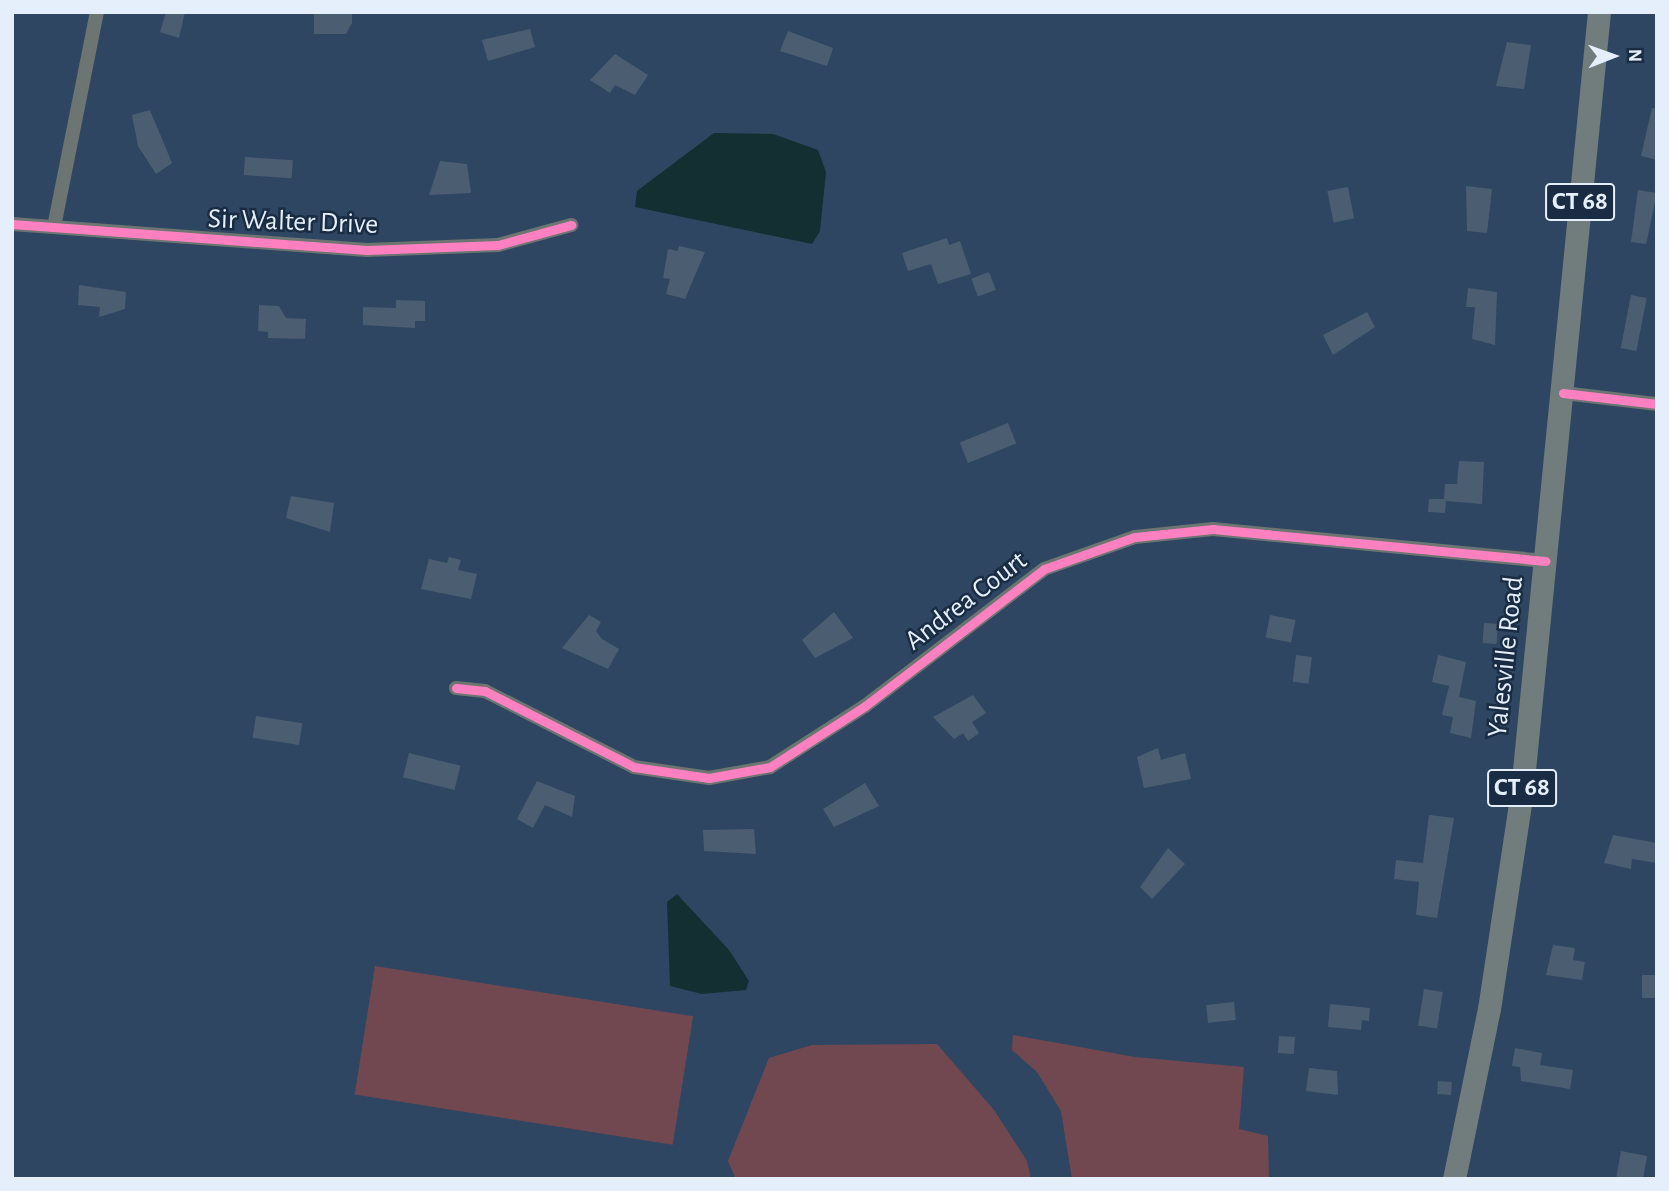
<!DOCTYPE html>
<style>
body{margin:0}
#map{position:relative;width:1669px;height:1191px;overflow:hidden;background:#2f4662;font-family:"Alegreya Sans",sans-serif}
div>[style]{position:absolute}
.green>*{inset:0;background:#724850;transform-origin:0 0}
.water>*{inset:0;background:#142f31}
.building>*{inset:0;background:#4b5d71;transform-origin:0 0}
.street>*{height:14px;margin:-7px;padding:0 7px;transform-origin:7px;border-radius:7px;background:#6c7571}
.primary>*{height:23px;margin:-11.5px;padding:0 11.5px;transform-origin:11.5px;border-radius:11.5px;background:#717d7c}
.cycleway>*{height:9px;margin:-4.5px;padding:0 4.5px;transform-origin:4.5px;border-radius:4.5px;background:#ff80c0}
span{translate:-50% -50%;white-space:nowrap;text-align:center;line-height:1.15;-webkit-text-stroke:5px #192c43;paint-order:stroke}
.shield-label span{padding:2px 5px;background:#192c43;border:2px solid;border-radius:5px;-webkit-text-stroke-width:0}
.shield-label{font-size:26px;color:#e5effc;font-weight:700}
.street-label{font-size:28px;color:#e5effc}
.frame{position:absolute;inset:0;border:14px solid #e5effc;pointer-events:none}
.north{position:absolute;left:1578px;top:21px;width:70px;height:70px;-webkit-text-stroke:5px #192c43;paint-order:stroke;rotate:89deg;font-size:19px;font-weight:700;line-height:28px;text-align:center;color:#e5effc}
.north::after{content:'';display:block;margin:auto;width:24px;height:32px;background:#e5effc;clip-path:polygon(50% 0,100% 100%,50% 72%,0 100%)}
</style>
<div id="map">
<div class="green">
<div style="left:375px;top:966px;width:322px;height:130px;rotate:9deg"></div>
<div style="clip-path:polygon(1013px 1035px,1135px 1057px,1244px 1067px,1239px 1129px,1268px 1136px,1269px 1179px,1072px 1179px,1061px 1111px,1037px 1072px,1012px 1050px)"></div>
<div style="clip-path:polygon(937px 1044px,994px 1110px,1027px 1161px,1031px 1179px,736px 1179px,728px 1161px,769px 1058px,812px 1045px)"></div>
</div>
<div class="water">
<div style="clip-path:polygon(714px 133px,773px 134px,818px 150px,826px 172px,820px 231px,812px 244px,635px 207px,637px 191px)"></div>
<div style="clip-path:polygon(677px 894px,729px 950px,749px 981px,746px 990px,702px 994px,670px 986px,667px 902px)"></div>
</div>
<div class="building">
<div style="clip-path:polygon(166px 12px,185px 12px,179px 38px,160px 32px)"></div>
<div style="clip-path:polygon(314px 12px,352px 12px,352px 23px,346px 34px,314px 34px)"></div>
<div style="clip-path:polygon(530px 29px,535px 47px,488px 61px,482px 40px)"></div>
<div style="clip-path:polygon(788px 31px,833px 48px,827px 66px,780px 51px)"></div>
<div style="clip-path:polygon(1507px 42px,1531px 45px,1524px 89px,1496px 86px)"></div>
<div style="clip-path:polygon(615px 54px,648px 75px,635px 95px,615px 85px,610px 93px,590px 80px)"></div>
<div style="clip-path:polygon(1652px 108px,1657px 109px,1657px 160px,1641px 156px)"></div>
<div style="clip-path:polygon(150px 110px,172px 163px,156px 174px,138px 146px,132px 115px)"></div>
<div style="left:245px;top:157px;width:48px;height:18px;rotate:4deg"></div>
<div style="clip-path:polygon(440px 161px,467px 164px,471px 193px,429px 195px)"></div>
<div style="clip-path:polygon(1466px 186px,1492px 189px,1487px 233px,1467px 231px)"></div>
<div style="left:1348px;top:187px;width:32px;height:21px;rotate:79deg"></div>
<div style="clip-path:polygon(1638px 190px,1657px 193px,1646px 244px,1631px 242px)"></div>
<div style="clip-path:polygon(947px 238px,949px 245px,960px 241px,971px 274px,938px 284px,931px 264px,908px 271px,902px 253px)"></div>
<div style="clip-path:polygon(679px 246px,705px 252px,685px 299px,666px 294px,670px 279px,663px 278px,668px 249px,678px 251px)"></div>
<div style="left:989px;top:272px;width:19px;height:19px;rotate:69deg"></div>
<div style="clip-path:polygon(79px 285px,126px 292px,125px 309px,99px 317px,100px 307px,78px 305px)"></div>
<div style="clip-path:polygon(1468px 288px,1497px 292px,1495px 345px,1472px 339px,1475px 307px,1466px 307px)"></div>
<div style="left:1631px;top:295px;width:16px;height:54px;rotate:11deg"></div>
<div style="clip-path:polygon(396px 300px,425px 301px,425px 321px,415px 321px,415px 328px,363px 325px,363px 307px,396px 308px)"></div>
<div style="clip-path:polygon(259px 305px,279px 306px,286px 318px,306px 319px,305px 339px,268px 338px,268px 332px,258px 331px)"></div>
<div style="clip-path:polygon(1367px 312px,1375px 327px,1333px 355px,1323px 335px)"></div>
<div style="left:1008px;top:423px;width:22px;height:52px;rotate:68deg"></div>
<div style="clip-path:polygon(1459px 461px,1484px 462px,1482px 504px,1446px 501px,1445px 513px,1428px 512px,1429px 499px,1444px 499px,1445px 484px,1457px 484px)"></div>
<div style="clip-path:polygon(291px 496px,334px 503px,330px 532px,286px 518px)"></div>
<div style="clip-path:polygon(449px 557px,461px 560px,458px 570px,477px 574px,471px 599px,421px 589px,429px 559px,447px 563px)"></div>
<div style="clip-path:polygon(834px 612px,853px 638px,815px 658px,802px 640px)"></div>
<div style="clip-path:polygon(589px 615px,601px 622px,596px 631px,602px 639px,619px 649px,608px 669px,562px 648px)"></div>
<div style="left:1270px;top:615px;width:26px;height:23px;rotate:11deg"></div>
<div style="left:1484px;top:623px;width:14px;height:20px;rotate:4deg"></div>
<div style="left:1296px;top:655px;width:16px;height:27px;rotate:7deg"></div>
<div style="clip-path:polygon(1438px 655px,1466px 662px,1459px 697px,1476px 701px,1471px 738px,1450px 733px,1453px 717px,1442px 715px,1449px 686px,1432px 682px)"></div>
<div style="clip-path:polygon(973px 695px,986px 713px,972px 722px,979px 733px,968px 741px,963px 733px,954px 739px,933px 717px)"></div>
<div style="left:256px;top:716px;width:47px;height:22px;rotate:9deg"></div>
<div style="clip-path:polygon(1158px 748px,1161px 760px,1185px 753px,1191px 779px,1144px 788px,1137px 757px)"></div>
<div style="left:409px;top:753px;width:53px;height:25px;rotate:14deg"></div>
<div style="clip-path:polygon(537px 781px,575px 796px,572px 817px,545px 805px,533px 828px,517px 819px)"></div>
<div style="clip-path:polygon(865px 783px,879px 806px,834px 827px,823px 809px)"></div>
<div style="clip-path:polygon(1429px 815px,1454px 818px,1437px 918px,1416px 915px,1419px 882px,1394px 879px,1396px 860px,1423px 863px)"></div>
<div style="clip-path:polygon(754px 829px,756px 854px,704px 851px,703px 830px)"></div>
<div style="clip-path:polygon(1613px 835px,1657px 843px,1657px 863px,1632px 859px,1631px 869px,1604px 863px)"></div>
<div style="clip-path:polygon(1168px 848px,1185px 864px,1152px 899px,1140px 887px)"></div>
<div style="clip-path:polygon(1553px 945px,1575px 948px,1573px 960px,1585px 962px,1582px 980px,1546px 975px)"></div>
<div style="left:1642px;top:975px;width:15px;height:23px"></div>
<div style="left:1424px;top:989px;width:19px;height:37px;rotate:9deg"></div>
<div style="left:1234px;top:1002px;width:18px;height:28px;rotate:84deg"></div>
<div style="clip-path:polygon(1330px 1004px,1370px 1008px,1369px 1021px,1362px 1020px,1361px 1030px,1328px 1027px)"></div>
<div style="left:1279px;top:1036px;width:16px;height:17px;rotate:4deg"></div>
<div style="clip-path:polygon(1515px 1048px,1542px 1053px,1540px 1065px,1573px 1070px,1570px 1089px,1521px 1081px,1520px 1067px,1512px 1066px)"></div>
<div style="clip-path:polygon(1309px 1068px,1337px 1071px,1338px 1095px,1306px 1091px)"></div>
<div style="left:1438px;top:1081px;width:14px;height:13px;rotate:4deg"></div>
<div style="clip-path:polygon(1621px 1151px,1647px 1156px,1643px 1179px,1616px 1179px)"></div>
</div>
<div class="street">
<div style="left:12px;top:224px;width:356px;rotate:4.2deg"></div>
<div style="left:367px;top:250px;width:131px;rotate:-2.2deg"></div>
<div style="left:498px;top:245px;width:76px;rotate:-15.3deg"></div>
<div style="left:54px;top:227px;width:219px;rotate:-78.7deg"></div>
<div style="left:1563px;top:393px;width:95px;rotate:6.7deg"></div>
<div style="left:456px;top:688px;width:29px;rotate:6deg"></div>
<div style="left:485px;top:691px;width:167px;rotate:27deg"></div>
<div style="left:634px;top:767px;width:76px;rotate:8.3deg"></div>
<div style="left:709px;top:778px;width:62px;rotate:-10.2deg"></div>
<div style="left:770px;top:767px;width:113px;rotate:-32.7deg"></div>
<div style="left:865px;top:706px;width:225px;rotate:-37.4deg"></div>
<div style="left:1044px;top:569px;width:96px;rotate:-19.4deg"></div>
<div style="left:1135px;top:537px;width:78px;rotate:-5.9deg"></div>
<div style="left:1213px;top:529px;width:334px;rotate:5.5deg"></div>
</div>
<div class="primary">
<div style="left:1454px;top:1179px;width:174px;rotate:-78.4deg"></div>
<div style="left:1489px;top:1009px;width:221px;rotate:-81.4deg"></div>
<div style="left:1522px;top:790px;width:782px;rotate:-84.35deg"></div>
</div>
<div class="cycleway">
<div style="left:12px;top:224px;width:356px;rotate:4.2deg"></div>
<div style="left:367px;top:250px;width:131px;rotate:-2.2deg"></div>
<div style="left:498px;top:245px;width:76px;rotate:-15.3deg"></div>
<div style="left:1563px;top:393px;width:95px;rotate:6.7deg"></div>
<div style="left:456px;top:688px;width:29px;rotate:6deg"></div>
<div style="left:485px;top:691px;width:167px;rotate:27deg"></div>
<div style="left:634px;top:767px;width:76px;rotate:8.3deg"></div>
<div style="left:709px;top:778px;width:62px;rotate:-10.2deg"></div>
<div style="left:770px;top:767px;width:113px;rotate:-32.7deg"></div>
<div style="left:865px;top:706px;width:225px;rotate:-37.4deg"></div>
<div style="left:1044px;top:569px;width:96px;rotate:-19.4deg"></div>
<div style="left:1135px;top:537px;width:78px;rotate:-5.9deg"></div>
<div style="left:1213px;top:529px;width:334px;rotate:5.5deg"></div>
</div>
<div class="shield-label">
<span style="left:1580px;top:202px">CT 68</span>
<span style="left:1522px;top:788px">CT 68</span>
</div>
<div class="street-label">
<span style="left:293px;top:222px;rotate:2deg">Sir Walter Drive</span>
<span style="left:966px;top:601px;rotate:-37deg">Andrea Court</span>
<span style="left:1506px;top:657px;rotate:-84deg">Yalesville Road</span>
</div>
<div class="frame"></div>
<div class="north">N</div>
</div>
